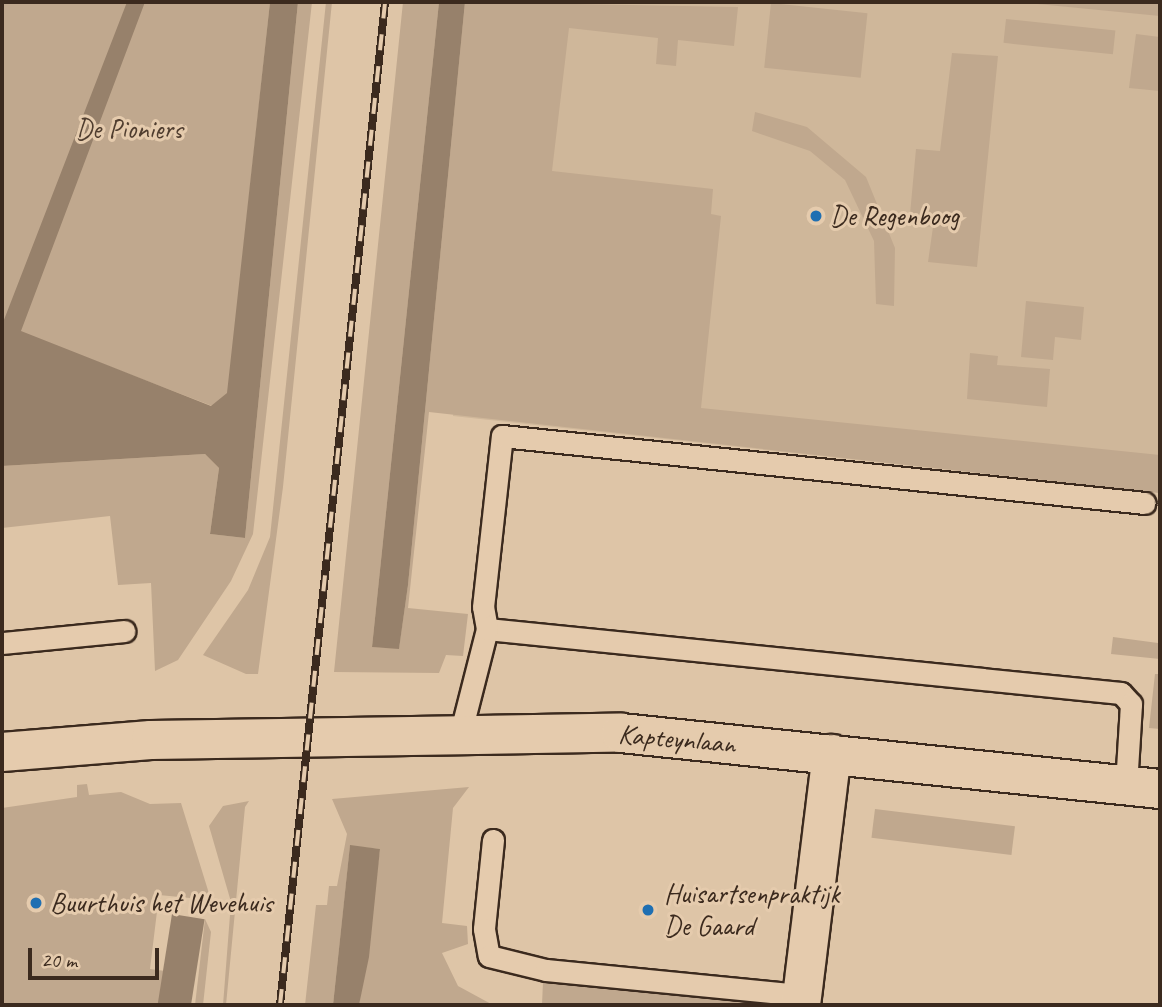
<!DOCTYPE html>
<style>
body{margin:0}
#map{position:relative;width:1162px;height:1007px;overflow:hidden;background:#dec5a7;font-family:Caveat,sans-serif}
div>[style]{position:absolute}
.built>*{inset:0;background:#cfb79a}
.green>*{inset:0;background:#c0a88e;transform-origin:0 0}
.water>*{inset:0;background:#97816b;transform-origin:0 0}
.roads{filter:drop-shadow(2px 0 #3b2a1e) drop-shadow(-2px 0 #3b2a1e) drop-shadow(0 2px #3b2a1e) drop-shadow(0 -2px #3b2a1e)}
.lane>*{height:21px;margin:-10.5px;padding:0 10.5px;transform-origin:10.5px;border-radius:10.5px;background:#e5cbad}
.street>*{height:38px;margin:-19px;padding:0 19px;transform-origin:19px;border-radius:19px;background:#e5cbad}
.secondary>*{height:38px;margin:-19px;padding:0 19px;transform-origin:19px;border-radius:19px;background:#e5cbad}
.rail>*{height:8px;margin-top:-4px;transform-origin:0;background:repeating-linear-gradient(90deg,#e5cbad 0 16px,#3b2a1e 0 32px);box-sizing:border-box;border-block:2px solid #3b2a1e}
.dots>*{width:19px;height:19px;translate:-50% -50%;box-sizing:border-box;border:4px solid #e5cbad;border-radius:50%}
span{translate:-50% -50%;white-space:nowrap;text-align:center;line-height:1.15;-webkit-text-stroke:6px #e5cbad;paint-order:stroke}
.park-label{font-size:28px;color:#4f3d2f}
.poi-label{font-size:28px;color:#3b2a1e}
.left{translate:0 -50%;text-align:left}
.street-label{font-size:28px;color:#3b2a1e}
.frame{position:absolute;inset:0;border:4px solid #3b2a1e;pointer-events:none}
.scale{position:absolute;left:28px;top:948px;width:131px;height:32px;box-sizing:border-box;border:4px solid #3b2a1e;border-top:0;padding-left:9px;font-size:21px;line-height:24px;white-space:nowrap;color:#3b2a1e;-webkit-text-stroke:5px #e5cbad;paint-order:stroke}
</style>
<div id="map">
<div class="built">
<div style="clip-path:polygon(493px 2px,1020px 2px,1160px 15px,1160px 493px,453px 416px)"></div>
</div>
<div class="green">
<div style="clip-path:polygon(2px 2px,270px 2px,228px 393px,212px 406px,2px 325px)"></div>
<div style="clip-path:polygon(298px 2px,312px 2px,253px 534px,231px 581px,178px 660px,155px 671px,151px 583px,118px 585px,110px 516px,2px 528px,2px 466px,205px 454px,219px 468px,210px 534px,245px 538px)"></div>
<div style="clip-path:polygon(326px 2px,332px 2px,283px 487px,258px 674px,246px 674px,203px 655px,248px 590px,270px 537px)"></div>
<div style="clip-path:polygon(403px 2px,439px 2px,372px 647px,399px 648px,408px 585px,465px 2px,738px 7px,734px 46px,678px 40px,676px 66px,656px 64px,658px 38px,569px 28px,552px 171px,713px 189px,711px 214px,721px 216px,701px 408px,1160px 455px,1160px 493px,429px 412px,408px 608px,468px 614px,463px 656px,446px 655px,439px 673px,334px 672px)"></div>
<div style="clip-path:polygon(1017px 2px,1160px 2px,1160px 16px)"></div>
<div style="left:771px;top:3px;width:97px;height:65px;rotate:6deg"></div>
<div style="left:1006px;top:19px;width:110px;height:24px;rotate:6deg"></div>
<div style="clip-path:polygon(1136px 34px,1160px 37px,1160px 91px,1129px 88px)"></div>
<div style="clip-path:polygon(952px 53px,998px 56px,977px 267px,928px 262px,933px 227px,909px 225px,916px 149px,940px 151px)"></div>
<div style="clip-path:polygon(755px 112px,807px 127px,866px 177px,895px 248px,894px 306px,876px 304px,874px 241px,845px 180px,810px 151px,752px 131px)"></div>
<div style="clip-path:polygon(1026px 301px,1084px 307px,1081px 340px,1055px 337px,1053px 360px,1021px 357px)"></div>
<div style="clip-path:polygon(970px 353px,998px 356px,997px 365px,1050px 369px,1047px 407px,967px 399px)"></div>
<div style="clip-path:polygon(1160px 626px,1160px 659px,1111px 654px,1113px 637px,1158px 643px)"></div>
<div style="clip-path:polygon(1155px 674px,1160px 674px,1160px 729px,1149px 728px)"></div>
<div style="clip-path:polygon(87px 784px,89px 795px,121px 792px,150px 804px,181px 803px,211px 900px,159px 895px,150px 969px,165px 971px,162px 1005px,2px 1005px,2px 808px,77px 797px,77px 785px)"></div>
<div style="clip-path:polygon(469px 787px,453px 808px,442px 923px,467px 926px,468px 944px,442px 953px,458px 986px,493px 1005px,359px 1005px,380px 849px,350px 846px,333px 1005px,305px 1005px,316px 905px,327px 905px,329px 886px,337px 886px,347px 834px,332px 799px)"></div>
<div style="clip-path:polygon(249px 801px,245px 807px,226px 1005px,223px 1005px,231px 902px,209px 826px,223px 806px)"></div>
<div style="left:875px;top:809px;width:141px;height:29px;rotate:7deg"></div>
<div style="clip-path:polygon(205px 919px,211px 932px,203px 1005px,195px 1005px)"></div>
<div style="clip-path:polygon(543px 982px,754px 1003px,542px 1005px)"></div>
</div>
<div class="water">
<div style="clip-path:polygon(127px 2px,145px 2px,21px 331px,211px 406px,227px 393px,270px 2px,298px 2px,245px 538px,210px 534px,219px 468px,205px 454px,2px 466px,2px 325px)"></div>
<div style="clip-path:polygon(439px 2px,465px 2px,408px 585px,399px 649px,372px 647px)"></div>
<div style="clip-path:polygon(350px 845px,380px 849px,369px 957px,359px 1005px,333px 1005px)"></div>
<div style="left:172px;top:914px;width:33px;height:92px;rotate:9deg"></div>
</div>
<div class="roads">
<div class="lane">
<div style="left:487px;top:629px;width:637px;rotate:5.76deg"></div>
<div style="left:1121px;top:693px;width:15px;rotate:48deg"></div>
<div style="left:1131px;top:704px;width:81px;rotate:93.5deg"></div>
<div style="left:2px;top:643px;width:123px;rotate:-5.6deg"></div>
<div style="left:460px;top:735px;width:109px;rotate:-75.7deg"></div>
<div style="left:487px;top:629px;width:22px;rotate:-100deg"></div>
<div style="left:483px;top:607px;width:172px;rotate:-83.7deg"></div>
<div style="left:502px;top:436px;width:646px;rotate:5.95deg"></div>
<div style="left:493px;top:840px;width:89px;rotate:95.8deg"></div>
<div style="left:484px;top:929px;width:27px;rotate:80deg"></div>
<div style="left:489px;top:956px;width:59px;rotate:13.8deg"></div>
<div style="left:546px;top:970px;width:257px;rotate:5.6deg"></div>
</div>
<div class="street">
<div style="left:801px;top:1005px;width:253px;rotate:-83deg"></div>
</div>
<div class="secondary">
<div style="left:2px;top:752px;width:149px;rotate:-4.6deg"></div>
<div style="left:151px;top:740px;width:470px;rotate:-0.9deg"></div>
<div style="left:621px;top:733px;width:542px;rotate:5.93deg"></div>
</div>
</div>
<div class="rail">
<div style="left:280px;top:1005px;width:1008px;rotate:-84.02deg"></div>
</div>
<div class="dots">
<div style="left:816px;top:216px;background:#1f6fb2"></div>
<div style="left:36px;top:903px;background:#1f6fb2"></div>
<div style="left:648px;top:910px;background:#1f6fb2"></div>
</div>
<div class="park-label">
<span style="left:129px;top:129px">De Pioniers</span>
</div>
<div class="poi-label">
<span class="left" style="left:830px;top:216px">De Regenboog</span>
<span class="left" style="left:664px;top:910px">Huisartsenpraktijk<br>De Gaard</span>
<span class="left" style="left:50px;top:903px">Buurthuis het Wevehuis</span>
</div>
<div class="street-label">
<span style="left:677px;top:739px;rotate:5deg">Kapteynlaan</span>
</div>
<div class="frame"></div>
<div class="scale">20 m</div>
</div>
